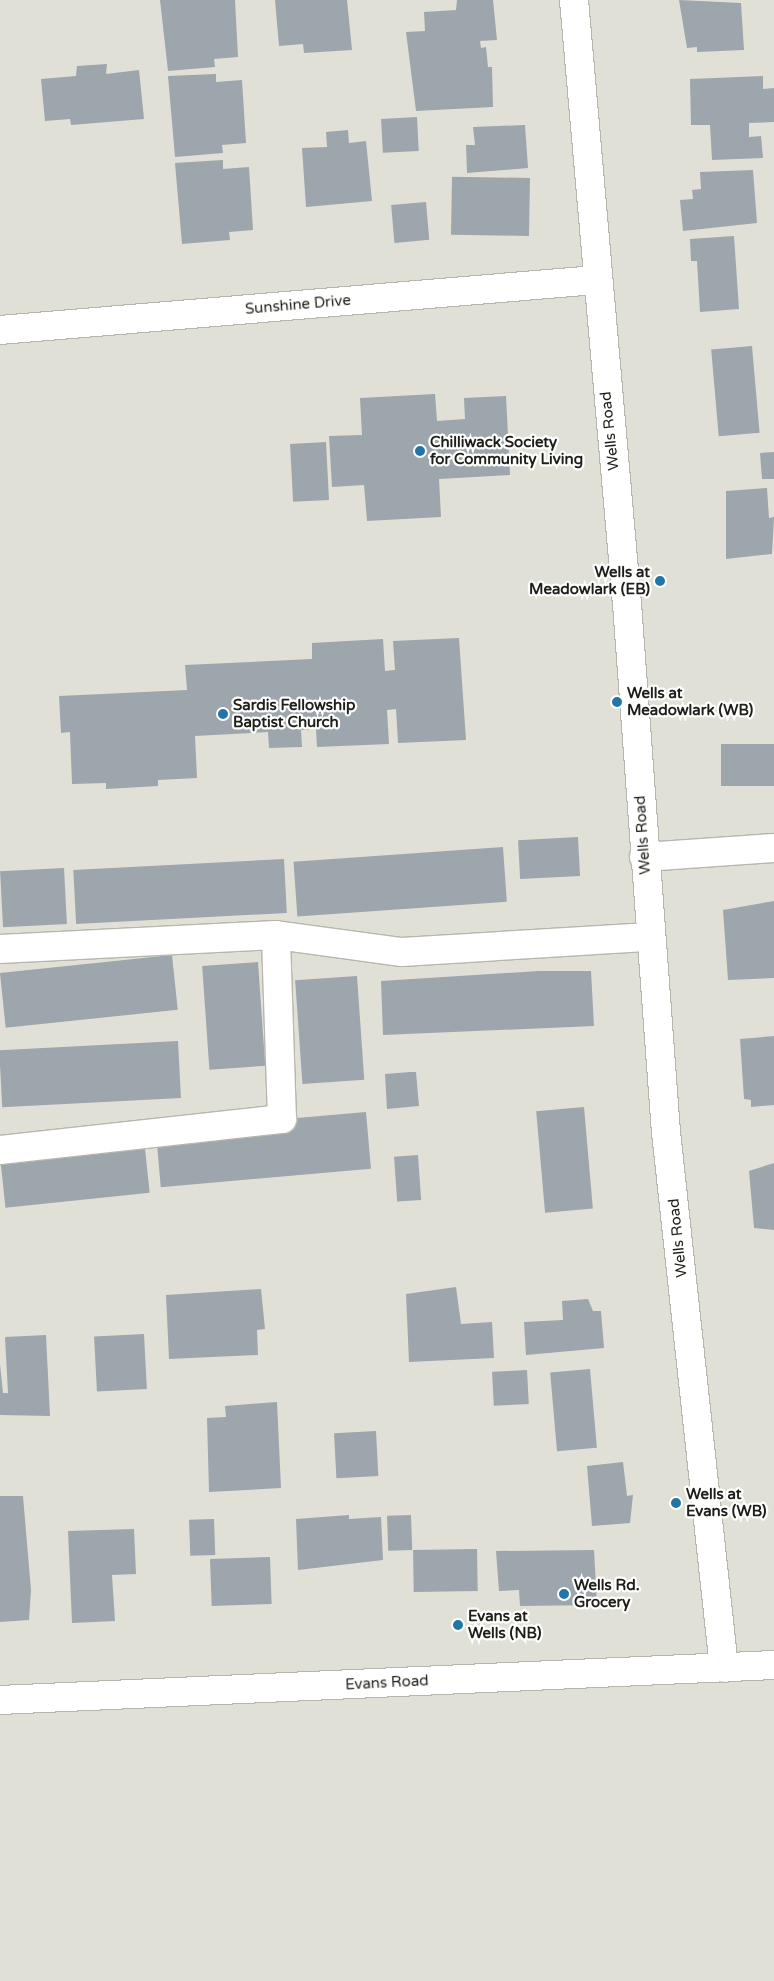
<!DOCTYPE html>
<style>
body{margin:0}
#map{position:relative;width:774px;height:1981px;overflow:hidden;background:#e0e0d6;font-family:"Varela Round",sans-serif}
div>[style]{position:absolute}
.building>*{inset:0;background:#9da6ac;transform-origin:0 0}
.roads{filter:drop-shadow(1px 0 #b6b6ad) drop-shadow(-1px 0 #b6b6ad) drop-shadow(0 1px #b6b6ad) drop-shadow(0 -1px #b6b6ad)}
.minor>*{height:28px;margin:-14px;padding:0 14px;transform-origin:14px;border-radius:14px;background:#fff}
.dots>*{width:14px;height:14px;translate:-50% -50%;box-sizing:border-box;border:2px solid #fffffe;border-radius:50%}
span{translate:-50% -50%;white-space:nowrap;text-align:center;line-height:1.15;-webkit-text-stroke:4.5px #fffffe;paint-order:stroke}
.street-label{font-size:15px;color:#1e1e1b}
.poi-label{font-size:15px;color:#1e1e1b;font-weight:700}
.left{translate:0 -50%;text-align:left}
.right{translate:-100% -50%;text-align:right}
</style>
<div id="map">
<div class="building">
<div style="clip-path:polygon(160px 0,235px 0,238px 57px,214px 59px,215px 67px,168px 71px)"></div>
<div style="clip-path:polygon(275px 0,347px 0,352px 50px,304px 53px,303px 44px,279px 46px)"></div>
<div style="clip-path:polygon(457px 0,493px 0,497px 40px,480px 41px,481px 48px,486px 47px,488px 67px,492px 67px,493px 107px,416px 111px,406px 32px,425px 31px,424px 12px,456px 10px)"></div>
<div style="clip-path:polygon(679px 0,741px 3px,744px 50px,697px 52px,697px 47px,687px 48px)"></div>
<div style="clip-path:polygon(107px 64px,106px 74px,139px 70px,144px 119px,71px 125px,70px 119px,45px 121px,41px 79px,76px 76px,77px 66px)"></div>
<div style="clip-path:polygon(216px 74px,216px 82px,242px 80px,246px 143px,222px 145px,223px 153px,175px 157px,168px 76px)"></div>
<div style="clip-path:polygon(763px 76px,763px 89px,774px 88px,774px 122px,749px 123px,749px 137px,761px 136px,763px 158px,712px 160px,710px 125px,691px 125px,690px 79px)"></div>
<div style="left:417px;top:117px;width:34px;height:36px;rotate:87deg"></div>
<div style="clip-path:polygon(525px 125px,528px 168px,467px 173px,466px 145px,475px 145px,473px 127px)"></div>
<div style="clip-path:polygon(348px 130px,349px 143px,366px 141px,372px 201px,306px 207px,302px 148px,327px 147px,326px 132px)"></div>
<div style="clip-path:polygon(223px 160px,223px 169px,249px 167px,253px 230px,229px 232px,230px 240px,182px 244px,175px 163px)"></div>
<div style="clip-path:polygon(753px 170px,757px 223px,683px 231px,680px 200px,693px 199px,692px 190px,701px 189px,700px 172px)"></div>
<div style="left:530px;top:178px;width:58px;height:78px;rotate:91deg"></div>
<div style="left:426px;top:202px;width:38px;height:35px;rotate:85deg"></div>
<div style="clip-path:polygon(734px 236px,739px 309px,700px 312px,697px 261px,691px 261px,690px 239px)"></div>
<div style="left:752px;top:346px;width:87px;height:41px;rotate:85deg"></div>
<div style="clip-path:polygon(435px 394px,437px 421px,465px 419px,464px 398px,506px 396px,510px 475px,439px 479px,441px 517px,367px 521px,364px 485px,332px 487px,329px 436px,362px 435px,360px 398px)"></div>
<div style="left:326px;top:442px;width:58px;height:36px;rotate:87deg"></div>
<div style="clip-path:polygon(774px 452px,774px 479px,762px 479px,760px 453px)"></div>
<div style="clip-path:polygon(767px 488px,769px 518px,774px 517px,772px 554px,726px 559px,726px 491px)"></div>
<div style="clip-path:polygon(459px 638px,466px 740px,398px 743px,396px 709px,387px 710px,389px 744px,317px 747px,316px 729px,301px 730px,302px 747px,269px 748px,268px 732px,195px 736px,197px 778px,158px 780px,158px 786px,106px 789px,106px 783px,72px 784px,70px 732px,61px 733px,59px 696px,187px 690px,185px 665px,312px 659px,312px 643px,383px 639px,385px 671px,395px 670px,393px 641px)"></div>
<div style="left:774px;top:744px;width:42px;height:53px;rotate:90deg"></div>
<div style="left:578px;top:837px;width:39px;height:60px;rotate:87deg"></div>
<div style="left:503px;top:847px;width:55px;height:210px;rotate:86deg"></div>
<div style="left:284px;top:859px;width:54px;height:211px;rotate:87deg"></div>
<div style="left:64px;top:868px;width:56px;height:64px;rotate:87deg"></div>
<div style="clip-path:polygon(774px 901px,774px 978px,728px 980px,723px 910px)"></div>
<div style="left:172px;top:955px;width:55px;height:173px;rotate:84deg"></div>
<div style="left:258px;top:962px;width:104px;height:56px;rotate:86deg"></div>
<div style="clip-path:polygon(539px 971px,591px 971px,594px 1026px,383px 1035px,381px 981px)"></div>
<div style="left:357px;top:976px;width:104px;height:62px;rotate:86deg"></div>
<div style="clip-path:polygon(774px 1036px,774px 1105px,751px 1107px,751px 1100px,744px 1099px,740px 1039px)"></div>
<div style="left:178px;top:1041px;width:57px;height:179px;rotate:87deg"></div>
<div style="clip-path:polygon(410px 1072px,416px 1072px,419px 1106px,387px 1109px,385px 1074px)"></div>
<div style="left:584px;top:1107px;width:102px;height:48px;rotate:85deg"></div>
<div style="left:366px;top:1112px;width:57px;height:211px;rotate:85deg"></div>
<div style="left:144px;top:1139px;width:54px;height:145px;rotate:84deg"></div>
<div style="left:418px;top:1155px;width:45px;height:24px;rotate:86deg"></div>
<div style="clip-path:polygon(774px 1163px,774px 1230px,754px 1228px,749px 1171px)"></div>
<div style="clip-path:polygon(456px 1287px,461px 1324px,492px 1322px,494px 1358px,409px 1362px,406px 1294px)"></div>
<div style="clip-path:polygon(261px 1289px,265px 1329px,257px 1330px,258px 1355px,169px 1359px,166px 1295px)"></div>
<div style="clip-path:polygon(588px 1299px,593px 1311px,601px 1311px,604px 1348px,526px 1355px,524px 1322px,563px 1320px,562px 1301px)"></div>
<div style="left:144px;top:1334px;width:55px;height:50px;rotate:87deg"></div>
<div style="clip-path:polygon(46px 1335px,50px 1416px,0 1415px,0 1364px,3px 1393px,8px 1393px,5px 1337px)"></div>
<div style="left:590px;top:1369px;width:79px;height:40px;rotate:85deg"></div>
<div style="left:527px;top:1370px;width:34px;height:35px;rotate:87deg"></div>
<div style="clip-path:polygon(277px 1402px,281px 1488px,209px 1492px,207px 1418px,226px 1417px,225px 1406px)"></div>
<div style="left:376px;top:1431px;width:45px;height:42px;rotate:87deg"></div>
<div style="clip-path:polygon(623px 1462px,627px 1496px,633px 1495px,630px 1523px,592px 1526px,587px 1466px)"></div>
<div style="clip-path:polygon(0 1496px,23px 1496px,31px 1590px,29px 1620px,0 1622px)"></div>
<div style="clip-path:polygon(349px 1515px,349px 1519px,381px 1517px,383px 1560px,298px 1570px,296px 1519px)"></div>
<div style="left:411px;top:1515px;width:35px;height:24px;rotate:88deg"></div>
<div style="left:214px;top:1519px;width:36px;height:25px;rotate:88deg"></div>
<div style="clip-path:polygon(134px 1529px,136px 1574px,112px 1575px,115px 1621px,72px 1623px,68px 1531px)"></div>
<div style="left:477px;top:1549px;width:42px;height:64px;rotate:89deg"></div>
<div style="clip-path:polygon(594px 1550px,597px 1605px,520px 1606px,519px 1590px,499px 1591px,496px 1551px)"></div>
<div style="left:270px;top:1557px;width:47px;height:60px;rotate:88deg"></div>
</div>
<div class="roads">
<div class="minor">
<div style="left:574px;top:0;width:606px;rotate:84.99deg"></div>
<div style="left:627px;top:604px;width:529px;rotate:85.78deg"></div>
<div style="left:666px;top:1132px;width:539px;rotate:83.82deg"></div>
<div style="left:0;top:330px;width:598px;rotate:-4.8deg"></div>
<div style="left:644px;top:857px;width:130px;rotate:-4deg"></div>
<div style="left:0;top:949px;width:276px;rotate:-2.9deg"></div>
<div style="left:276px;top:935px;width:127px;rotate:7.7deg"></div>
<div style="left:402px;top:952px;width:248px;rotate:-3.5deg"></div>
<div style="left:0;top:1150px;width:284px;rotate:-6.3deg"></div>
<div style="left:282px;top:1119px;width:184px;rotate:-91.9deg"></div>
<div style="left:0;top:1700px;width:775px;rotate:-2.59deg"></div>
</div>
</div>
<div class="dots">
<div style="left:420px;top:451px;background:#2275a6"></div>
<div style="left:660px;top:581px;background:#2275a6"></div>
<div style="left:617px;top:702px;background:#2275a6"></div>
<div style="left:223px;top:714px;background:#2275a6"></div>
<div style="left:676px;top:1503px;background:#2275a6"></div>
<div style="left:564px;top:1594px;background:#2275a6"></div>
<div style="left:458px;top:1625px;background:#2275a6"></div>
</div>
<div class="street-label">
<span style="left:298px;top:305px;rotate:-5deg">Sunshine Drive</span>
<span style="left:610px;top:431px;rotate:-96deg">Wells Road</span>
<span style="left:643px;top:835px;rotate:-94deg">Wells Road</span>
<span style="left:678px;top:1238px;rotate:-96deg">Wells Road</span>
<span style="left:387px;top:1683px;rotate:-3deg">Evans Road</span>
</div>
<div class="poi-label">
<span class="left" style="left:430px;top:451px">Chilliwack Society<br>for Community Living</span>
<span class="right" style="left:650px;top:581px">Wells at<br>Meadowlark (EB)</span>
<span class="left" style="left:627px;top:702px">Wells at<br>Meadowlark (WB)</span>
<span class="left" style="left:233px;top:714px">Sardis Fellowship<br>Baptist Church</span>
<span class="left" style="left:686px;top:1503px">Wells at<br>Evans (WB)</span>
<span class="left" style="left:574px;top:1594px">Wells Rd.<br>Grocery</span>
<span class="left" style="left:468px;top:1625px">Evans at<br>Wells (NB)</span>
</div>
</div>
